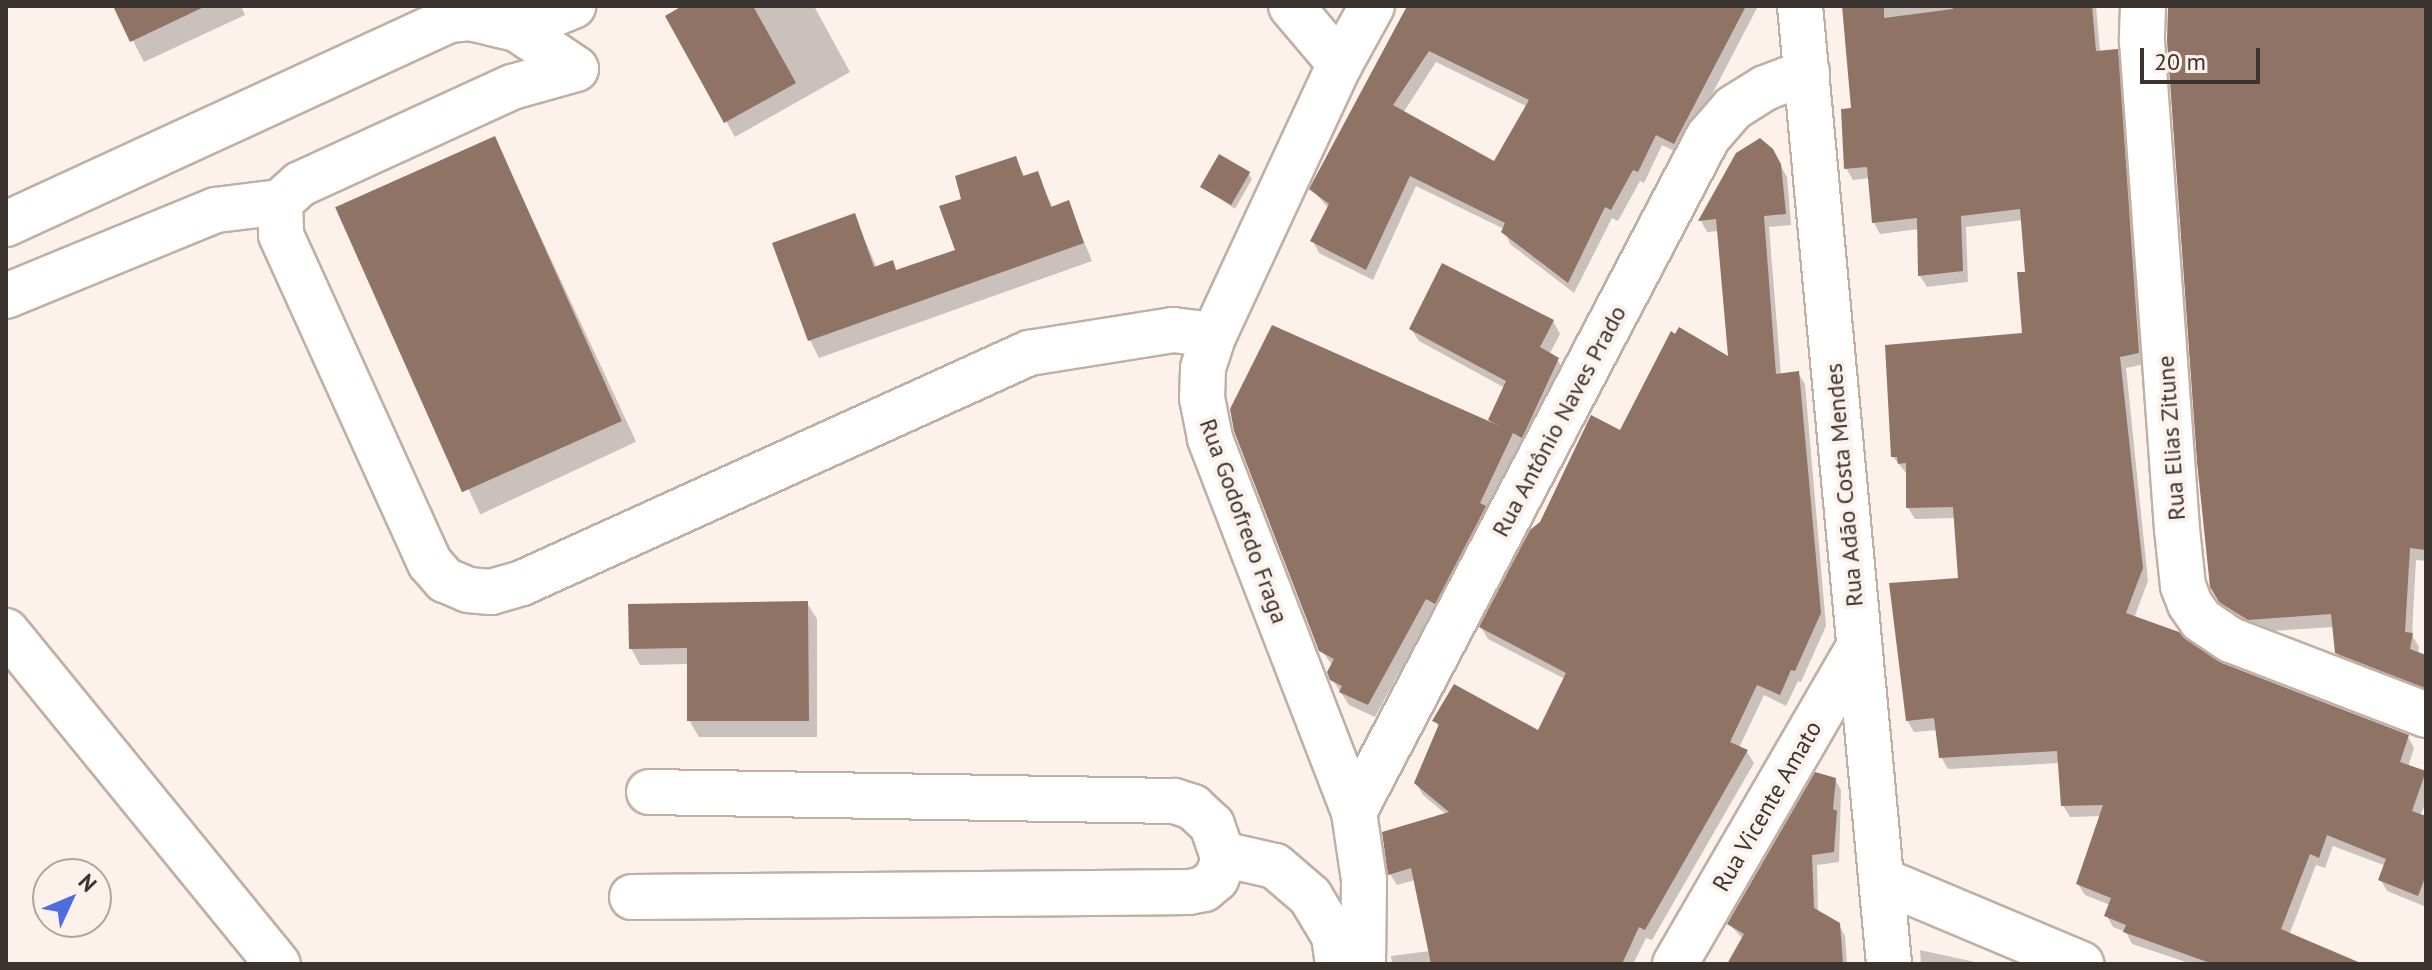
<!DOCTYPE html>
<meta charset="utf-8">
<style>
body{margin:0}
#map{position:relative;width:2432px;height:970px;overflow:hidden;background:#fdf1eb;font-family:"PT Sans",sans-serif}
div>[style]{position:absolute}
.shadow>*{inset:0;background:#0003;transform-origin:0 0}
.building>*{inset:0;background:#8f7465;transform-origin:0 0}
.roads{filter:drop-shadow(2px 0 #c1afa4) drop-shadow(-2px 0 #c1afa4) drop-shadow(0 2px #c1afa4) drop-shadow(0 -2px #c1afa4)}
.minor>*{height:44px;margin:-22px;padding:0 22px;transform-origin:22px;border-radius:22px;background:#fff}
span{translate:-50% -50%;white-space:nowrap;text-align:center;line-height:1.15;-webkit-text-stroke:8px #fdf1eb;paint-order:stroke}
.street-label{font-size:24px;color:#3a332f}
.frame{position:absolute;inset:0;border:8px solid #3a332f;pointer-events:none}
.north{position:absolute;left:32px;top:858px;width:80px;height:80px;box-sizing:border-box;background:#fdf1eb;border:2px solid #afa5a0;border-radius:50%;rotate:46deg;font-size:22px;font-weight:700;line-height:32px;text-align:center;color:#3a332f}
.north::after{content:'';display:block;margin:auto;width:28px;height:36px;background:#4d6de1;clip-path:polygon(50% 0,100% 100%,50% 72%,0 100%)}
.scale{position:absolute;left:2140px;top:48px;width:120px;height:36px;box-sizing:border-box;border:4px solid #3a332f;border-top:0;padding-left:10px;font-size:24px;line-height:28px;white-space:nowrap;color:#3a332f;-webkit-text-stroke:6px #fdf1eb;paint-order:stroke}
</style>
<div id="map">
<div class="shadow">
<div style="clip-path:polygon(115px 6px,241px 6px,245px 15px,144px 62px)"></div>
<div style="clip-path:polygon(685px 6px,814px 6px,850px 72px,735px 137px,668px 17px)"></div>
<div style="clip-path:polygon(evenodd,1411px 6px,1758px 6px,1681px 154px,1662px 145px,1644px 183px,1640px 181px,1618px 221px,1612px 218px,1574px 293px,1510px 244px,1504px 229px,1416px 186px,1373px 280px,1319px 253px,1313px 241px,1329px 209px,1312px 189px,1411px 6px,1436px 62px,1528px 107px,1495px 164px,1403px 113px,1436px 62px)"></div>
<div style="clip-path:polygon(1844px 6px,2096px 6px,2100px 52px,2116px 51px,2123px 62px,2145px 364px,2126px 368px,2148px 581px,2134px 618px,2221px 665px,2408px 737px,2414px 748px,2408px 767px,2426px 774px,2426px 802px,2420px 816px,2426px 819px,2424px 906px,2387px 891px,2380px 879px,2386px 866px,2333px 846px,2325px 868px,2316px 865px,2289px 935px,2342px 964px,2192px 964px,2132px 944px,2126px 932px,2113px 927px,2107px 916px,2110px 905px,2085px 895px,2078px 884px,2102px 816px,2070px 817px,2063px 805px,2060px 763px,1948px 769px,1941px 757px,1938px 730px,1914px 732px,1907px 720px,1960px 580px,1956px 518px,1915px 519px,1908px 508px,1907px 474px,1893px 457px,2025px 335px,2028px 274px,2023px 220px,1966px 227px,1968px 282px,1927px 287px,1920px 276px,1919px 229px,1880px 234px,1874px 223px,1870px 178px,1853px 180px,1846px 168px,1853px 110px)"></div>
<div style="clip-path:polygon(2170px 6px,2426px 6px,2426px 561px,2416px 560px,2412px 635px,2419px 647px,2418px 654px,2426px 658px,2426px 697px,2344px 666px,2337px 652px,2334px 627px,2257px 632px,2228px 615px,2214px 592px)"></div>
<div style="left:495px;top:139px;width:334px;height:172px;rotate:65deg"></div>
<div style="clip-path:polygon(1772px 150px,1787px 177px,1791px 225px,1769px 227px,1781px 376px,1798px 373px,1805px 384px,1826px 626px,1801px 682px,1798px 681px,1786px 706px,1764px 695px,1739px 748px,1747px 752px,1754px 763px,1652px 940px,1646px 938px,1633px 964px,1392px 964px,1391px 956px,1430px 951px,1415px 880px,1397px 885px,1390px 874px,1447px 815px,1423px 795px,1416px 783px,1439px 728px,1435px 721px,1538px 733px,1565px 679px,1488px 639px,1481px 627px,1621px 433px,1731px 360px,1719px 231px,1707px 232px,1701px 221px,1737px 155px)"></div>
<div style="clip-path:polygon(1015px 158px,1025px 177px,1037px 174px,1053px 208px,1068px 203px,1092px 261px,819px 358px,810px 340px,775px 244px,854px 215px,877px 268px,897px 272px,957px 251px,963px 200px)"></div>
<div style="clip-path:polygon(1249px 174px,1252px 179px,1235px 209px,1203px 187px)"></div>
<div style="clip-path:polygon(1553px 321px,1560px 334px,1549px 355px,1557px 359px,1565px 372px,1529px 449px,1521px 444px,1442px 615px,1433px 610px,1375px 717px,1349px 705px,1332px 679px,1333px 666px,1321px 650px,1493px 425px,1490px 420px,1505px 388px,1419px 341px,1411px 329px)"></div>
<div style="clip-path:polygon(807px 603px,817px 619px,817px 737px,699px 737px,689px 720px,689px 664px,640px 665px,631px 648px)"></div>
<div style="clip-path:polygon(1835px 779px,1841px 790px,1839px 862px,1817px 865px,1818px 913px,1839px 925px,1845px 936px,1847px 964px,1729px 964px,1743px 939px,1729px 924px)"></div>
<div style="clip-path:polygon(1920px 950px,1984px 964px,1921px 964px)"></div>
</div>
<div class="building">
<div style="clip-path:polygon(113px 6px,206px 6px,130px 42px)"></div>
<div style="clip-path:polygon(682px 6px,753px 6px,796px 83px,724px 123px,665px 16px)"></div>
<div style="clip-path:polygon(evenodd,1407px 6px,1746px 6px,1674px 144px,1656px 135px,1638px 172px,1633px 170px,1611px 210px,1605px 207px,1568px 283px,1501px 232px,1505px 223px,1410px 176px,1366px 270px,1310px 241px,1329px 204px,1309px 189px,1407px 6px,1429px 51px,1529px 100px,1494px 161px,1393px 105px,1429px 51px)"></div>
<div style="clip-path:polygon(1842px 6px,1884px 6px,1884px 18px,1953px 9px,1952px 6px,2092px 6px,2096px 51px,2118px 49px,2139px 353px,2120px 357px,2143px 568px,2126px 613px,2179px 632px,2222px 663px,2409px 735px,2400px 762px,2426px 771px,2412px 811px,2426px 816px,2426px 875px,2418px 896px,2378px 880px,2386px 859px,2327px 835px,2319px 858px,2310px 854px,2281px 929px,2363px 964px,2213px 964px,2123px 932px,2126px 925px,2104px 916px,2111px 898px,2076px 884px,2103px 805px,2061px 806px,2057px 751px,1939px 758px,1934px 718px,1906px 721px,1889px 583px,1958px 578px,1953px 507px,1906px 508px,1906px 463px,1898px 464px,1897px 457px,1891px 457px,1885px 345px,2022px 333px,2017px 272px,2025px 272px,2020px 209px,1961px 216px,1963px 271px,1918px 276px,1917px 218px,1872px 223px,1867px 167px,1844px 169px,1841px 109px,1851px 108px)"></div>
<div style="clip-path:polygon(2168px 6px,2426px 6px,2426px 550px,2410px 548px,2405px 632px,2413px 633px,2410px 649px,2426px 655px,2425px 688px,2335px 653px,2331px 614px,2248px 620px,2219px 602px,2210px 587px,2197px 462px,2167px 40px)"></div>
<div style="left:495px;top:136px;width:312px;height:175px;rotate:66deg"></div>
<div style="clip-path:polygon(1760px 138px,1773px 149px,1781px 164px,1786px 214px,1764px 216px,1776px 374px,1799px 371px,1821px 613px,1795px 671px,1791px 670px,1780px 695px,1757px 685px,1730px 742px,1748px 750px,1645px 930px,1639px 927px,1622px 964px,1431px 964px,1411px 868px,1388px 875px,1382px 832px,1449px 812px,1414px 783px,1439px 724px,1432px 721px,1454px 684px,1538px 730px,1566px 673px,1479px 627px,1530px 530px,1540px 522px,1591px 415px,1620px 430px,1671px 331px,1675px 334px,1679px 327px,1728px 356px,1716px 219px,1698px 221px,1736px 153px)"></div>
<div style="left:1219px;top:154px;width:36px;height:38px;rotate:30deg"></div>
<div style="clip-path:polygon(1016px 156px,1023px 176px,1038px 171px,1051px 207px,1069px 200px,1084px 243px,808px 341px,772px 243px,855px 213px,874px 267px,893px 260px,896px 270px,955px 250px,939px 206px,961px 199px,955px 176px)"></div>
<div style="clip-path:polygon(1442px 263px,1554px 320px,1540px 347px,1559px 358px,1522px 438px,1513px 433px,1480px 503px,1486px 506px,1435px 604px,1426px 599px,1368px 705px,1339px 692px,1342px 686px,1330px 680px,1327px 672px,1334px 659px,1319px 651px,1234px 431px,1230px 409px,1272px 325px,1502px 427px,1488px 420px,1506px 381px,1409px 329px)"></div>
<div style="clip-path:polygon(808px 601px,809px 721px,687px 721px,687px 648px,629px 649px,628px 604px)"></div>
<div style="clip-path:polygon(1815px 772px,1836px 778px,1833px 809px,1837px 811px,1834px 852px,1812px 855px,1814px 908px,1840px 923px,1843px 964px,1727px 964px,1744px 934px,1727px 924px)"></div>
</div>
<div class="roads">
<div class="minor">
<div style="left:1291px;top:6px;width:76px;rotate:49.8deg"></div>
<div style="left:1800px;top:6px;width:962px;rotate:84.69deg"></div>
<div style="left:2143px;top:6px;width:35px;rotate:92deg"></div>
<div style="left:2142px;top:41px;width:489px;rotate:85.9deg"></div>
<div style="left:2177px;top:529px;width:57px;rotate:84deg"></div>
<div style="left:2183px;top:586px;width:19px;rotate:69deg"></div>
<div style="left:2190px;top:604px;width:19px;rotate:55deg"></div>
<div style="left:2201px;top:620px;width:36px;rotate:34deg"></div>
<div style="left:2231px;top:640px;width:209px;rotate:21deg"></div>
<div style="left:517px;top:29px;width:61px;rotate:-22.3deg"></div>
<div style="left:576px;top:69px;width:66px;rotate:164.3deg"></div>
<div style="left:512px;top:87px;width:233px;rotate:155.4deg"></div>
<div style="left:300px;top:184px;width:27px;rotate:138deg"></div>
<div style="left:280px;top:202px;width:33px;rotate:88deg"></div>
<div style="left:281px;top:235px;width:360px;rotate:65.6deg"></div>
<div style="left:430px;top:563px;width:23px;rotate:49deg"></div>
<div style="left:445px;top:580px;width:25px;rotate:23deg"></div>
<div style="left:468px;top:590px;width:23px;rotate:5deg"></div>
<div style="left:491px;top:592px;width:32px;rotate:-16deg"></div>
<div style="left:522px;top:583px;width:557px;rotate:-24.4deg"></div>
<div style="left:1029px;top:353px;width:146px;rotate:-9.1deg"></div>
<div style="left:1173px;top:330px;width:41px;rotate:7deg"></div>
<div style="left:6px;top:224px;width:488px;rotate:-24.7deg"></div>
<div style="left:449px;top:20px;width:21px;rotate:-5deg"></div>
<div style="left:470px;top:18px;width:48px;rotate:13.2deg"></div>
<div style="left:517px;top:29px;width:71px;rotate:34.1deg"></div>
<div style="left:6px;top:296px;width:227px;rotate:-22.3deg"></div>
<div style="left:216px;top:210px;width:64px;rotate:-7.1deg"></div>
<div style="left:6px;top:631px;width:430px;rotate:50.8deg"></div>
<div style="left:1354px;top:812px;width:762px;rotate:-62.33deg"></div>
<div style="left:1708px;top:137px;width:38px;rotate:-49deg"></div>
<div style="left:1733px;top:108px;width:38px;rotate:-32deg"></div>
<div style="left:1765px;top:88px;width:45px;rotate:-20.9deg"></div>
<div style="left:1222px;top:854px;width:54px;rotate:12.8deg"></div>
<div style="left:1275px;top:866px;width:46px;rotate:40.6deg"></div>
<div style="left:1310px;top:896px;width:47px;rotate:59deg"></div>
<div style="left:1334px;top:936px;width:28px;rotate:82deg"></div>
<div style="left:1884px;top:881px;width:214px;rotate:22.8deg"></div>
<div style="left:632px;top:897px;width:557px;rotate:-0.51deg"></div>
<div style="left:1189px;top:892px;width:15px;rotate:-11deg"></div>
<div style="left:1204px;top:889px;width:16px;rotate:-40deg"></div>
<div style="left:1216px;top:879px;width:15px;rotate:-67deg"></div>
<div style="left:1222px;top:865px;width:11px;rotate:-90deg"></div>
<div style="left:1222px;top:854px;width:31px;rotate:-109deg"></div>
<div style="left:1212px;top:825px;width:26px;rotate:-137deg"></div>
<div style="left:1193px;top:807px;width:20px;rotate:-162deg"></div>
<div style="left:1174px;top:801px;width:525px;rotate:-179.02deg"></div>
<div style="left:1363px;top:964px;width:84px;rotate:-89.3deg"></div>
<div style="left:1364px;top:880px;width:69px;rotate:-98.4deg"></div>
<div style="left:1354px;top:812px;width:401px;rotate:-111.1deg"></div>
<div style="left:1210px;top:438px;width:41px;rotate:-101.3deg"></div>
<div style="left:1202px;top:398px;width:30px;rotate:-88deg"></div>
<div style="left:1203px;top:368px;width:35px;rotate:-72deg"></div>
<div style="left:1214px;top:335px;width:299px;rotate:-65.1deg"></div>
<div style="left:1340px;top:64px;width:66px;rotate:-61.1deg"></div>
<div style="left:1675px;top:964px;width:367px;rotate:-59.9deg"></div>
</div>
</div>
<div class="street-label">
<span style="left:1559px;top:421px;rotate:-62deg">Rua Antônio Naves Prado</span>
<span style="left:2171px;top:438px;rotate:-94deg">Rua Elias Zitune</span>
<span style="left:1844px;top:485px;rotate:-95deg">Rua Adão Costa Mendes</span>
<span style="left:1244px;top:521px;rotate:70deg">Rua Godofredo Fraga</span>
<span style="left:1767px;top:806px;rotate:-60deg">Rua Vicente Amato</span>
</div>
<div class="frame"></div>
<div class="north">N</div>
<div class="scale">20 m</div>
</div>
